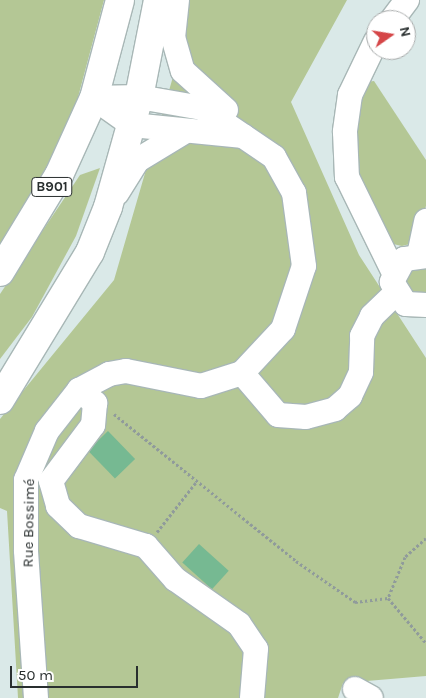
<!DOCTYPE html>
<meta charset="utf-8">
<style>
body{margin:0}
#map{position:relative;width:426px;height:698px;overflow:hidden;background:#dae9e8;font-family:Karla,sans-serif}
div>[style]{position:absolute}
.green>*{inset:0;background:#b4c795}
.building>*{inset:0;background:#76b992;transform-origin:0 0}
.path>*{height:3px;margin-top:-1.5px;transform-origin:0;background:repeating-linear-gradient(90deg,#909b9b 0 2.5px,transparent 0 5px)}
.roads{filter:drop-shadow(1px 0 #a8b7b6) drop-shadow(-1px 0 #a8b7b6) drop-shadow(0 1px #a8b7b6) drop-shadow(0 -1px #a8b7b6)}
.minor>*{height:24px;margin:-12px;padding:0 12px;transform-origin:12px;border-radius:12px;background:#fff}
.major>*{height:28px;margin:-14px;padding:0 14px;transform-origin:14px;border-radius:14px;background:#fff}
.highway>*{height:28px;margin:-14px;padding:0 14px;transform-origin:14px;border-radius:14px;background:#fff}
span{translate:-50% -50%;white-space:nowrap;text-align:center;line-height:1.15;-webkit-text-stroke:4.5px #fff;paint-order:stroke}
.shield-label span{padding:1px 4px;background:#fff;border:1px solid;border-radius:4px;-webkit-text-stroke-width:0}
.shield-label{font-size:14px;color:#292f2f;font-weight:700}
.street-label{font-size:15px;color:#292f2f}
.north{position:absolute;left:366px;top:10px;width:50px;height:50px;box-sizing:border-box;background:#fff;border:1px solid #a9acac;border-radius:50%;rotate:77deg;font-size:14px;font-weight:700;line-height:20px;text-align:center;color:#292f2f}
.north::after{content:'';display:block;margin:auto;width:18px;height:22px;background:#d54648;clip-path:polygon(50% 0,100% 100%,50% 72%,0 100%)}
.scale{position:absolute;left:10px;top:666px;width:128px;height:22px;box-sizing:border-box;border:2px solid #292f2f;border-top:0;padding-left:6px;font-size:15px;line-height:18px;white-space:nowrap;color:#292f2f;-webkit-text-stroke:4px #fff;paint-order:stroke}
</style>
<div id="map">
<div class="green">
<div style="clip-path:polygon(0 0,104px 0,69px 131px,0 252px)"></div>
<div style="clip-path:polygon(190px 0,347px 0,291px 102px,359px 255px,426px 358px,426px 676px,343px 683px,338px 698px,18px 698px,7px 511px,0 508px,0 419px,114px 280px,186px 32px)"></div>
<div style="clip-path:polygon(374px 81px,426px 160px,426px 206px,410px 244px,402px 246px,393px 244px,359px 190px,351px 135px,366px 82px)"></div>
<div style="clip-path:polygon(100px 168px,76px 236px,32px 317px,0 359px,0 294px,80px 175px)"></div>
<div style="clip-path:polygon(422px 267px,426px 269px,426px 293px,412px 294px,404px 282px,409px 270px)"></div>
</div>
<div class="building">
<div style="left:108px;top:431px;width:39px;height:28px;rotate:46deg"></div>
<div style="left:199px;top:544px;width:40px;height:25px;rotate:42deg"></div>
</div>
<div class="path">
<div style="left:114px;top:414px;width:234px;rotate:38.9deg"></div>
<div style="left:296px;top:561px;width:72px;rotate:34.8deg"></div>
<div style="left:355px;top:602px;width:33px;rotate:-7deg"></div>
<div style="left:157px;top:532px;width:65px;rotate:-51.9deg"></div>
<div style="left:426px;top:538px;width:28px;rotate:138deg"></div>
<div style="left:405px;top:557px;width:44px;rotate:112.5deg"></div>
<div style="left:388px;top:598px;width:59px;rotate:49.8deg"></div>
</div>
<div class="roads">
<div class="minor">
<div style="left:177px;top:0;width:37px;rotate:96deg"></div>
<div style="left:173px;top:37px;width:35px;rotate:74deg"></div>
<div style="left:183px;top:71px;width:58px;rotate:42.2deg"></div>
<div style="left:392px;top:20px;width:25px;rotate:-53deg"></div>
<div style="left:376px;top:41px;width:60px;rotate:115.7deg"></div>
<div style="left:350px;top:95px;width:37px;rotate:98deg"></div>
<div style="left:345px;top:132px;width:45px;rotate:87.5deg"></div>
<div style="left:347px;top:177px;width:107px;rotate:63.9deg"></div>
<div style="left:94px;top:98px;width:47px;rotate:35.4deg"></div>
<div style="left:132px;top:125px;width:112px;rotate:5.7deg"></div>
<div style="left:117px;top:193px;width:39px;rotate:-58deg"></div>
<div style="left:138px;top:160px;width:54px;rotate:-31.3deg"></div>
<div style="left:419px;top:255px;width:35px;rotate:-78deg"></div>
<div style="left:426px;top:256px;width:22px;rotate:172deg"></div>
<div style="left:404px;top:259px;width:26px;rotate:118deg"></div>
<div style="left:392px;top:282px;width:26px;rotate:58deg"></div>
<div style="left:406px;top:304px;width:20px;rotate:3deg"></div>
<div style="left:242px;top:373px;width:55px;rotate:49.4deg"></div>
<div style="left:278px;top:415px;width:28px;rotate:4deg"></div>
<div style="left:306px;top:417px;width:30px;rotate:-15deg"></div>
<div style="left:335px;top:409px;width:20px;rotate:-41deg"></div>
<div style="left:350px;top:396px;width:26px;rotate:-65deg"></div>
<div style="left:361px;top:372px;width:36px;rotate:-88deg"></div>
<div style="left:362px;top:336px;width:22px;rotate:-63deg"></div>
<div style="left:372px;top:316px;width:33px;rotate:-44deg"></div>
<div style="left:79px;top:390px;width:21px;rotate:39deg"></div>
<div style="left:95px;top:403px;width:22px;rotate:95deg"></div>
<div style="left:93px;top:425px;width:70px;rotate:126.9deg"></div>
<div style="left:51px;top:481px;width:26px;rotate:74deg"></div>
<div style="left:58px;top:506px;width:29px;rotate:44deg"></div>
<div style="left:79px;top:526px;width:70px;rotate:16.6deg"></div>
<div style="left:146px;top:546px;width:44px;rotate:48.7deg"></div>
<div style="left:175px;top:579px;width:78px;rotate:35.1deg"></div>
<div style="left:239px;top:624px;width:30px;rotate:56deg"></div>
<div style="left:256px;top:649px;width:49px;rotate:94.7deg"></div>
<div style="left:355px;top:689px;width:18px;rotate:29deg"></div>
<div style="left:36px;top:698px;width:148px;rotate:-93.9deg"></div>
<div style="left:26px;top:550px;width:70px;rotate:-90deg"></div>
<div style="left:26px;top:480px;width:53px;rotate:-66.8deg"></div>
<div style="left:47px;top:431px;width:52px;rotate:-52deg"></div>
<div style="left:79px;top:390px;width:34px;rotate:-28deg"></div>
<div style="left:109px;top:374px;width:17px;rotate:-10deg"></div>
<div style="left:126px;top:371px;width:76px;rotate:11.3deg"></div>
<div style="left:201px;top:386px;width:43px;rotate:-17.6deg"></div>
<div style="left:242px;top:373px;width:60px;rotate:-47deg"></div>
<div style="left:283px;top:329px;width:66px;rotate:-71.6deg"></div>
<div style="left:304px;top:266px;width:74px;rotate:-97.8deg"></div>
<div style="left:294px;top:193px;width:41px;rotate:-119.1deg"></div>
<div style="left:274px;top:157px;width:87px;rotate:-145.8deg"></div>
<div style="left:202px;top:108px;width:64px;rotate:-170.1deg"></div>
<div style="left:139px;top:97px;width:45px;rotate:178.7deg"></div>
</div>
<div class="major">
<div style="left:139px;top:97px;width:99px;rotate:-78.9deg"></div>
<div style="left:94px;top:98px;width:101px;rotate:-75.1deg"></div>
</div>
<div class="highway">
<div style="left:0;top:272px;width:114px;rotate:-58.7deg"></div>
<div style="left:59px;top:175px;width:85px;rotate:-65.6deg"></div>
<div style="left:0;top:400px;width:173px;rotate:-58.7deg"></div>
<div style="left:90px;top:252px;width:48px;rotate:-68.2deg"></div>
<div style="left:108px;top:207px;width:114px;rotate:-74.3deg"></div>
</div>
</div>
<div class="shield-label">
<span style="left:52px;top:187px">B901</span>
</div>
<div class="street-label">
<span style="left:29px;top:523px;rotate:-89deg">Rue Bossimé</span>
</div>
<div class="north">N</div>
<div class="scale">50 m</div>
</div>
